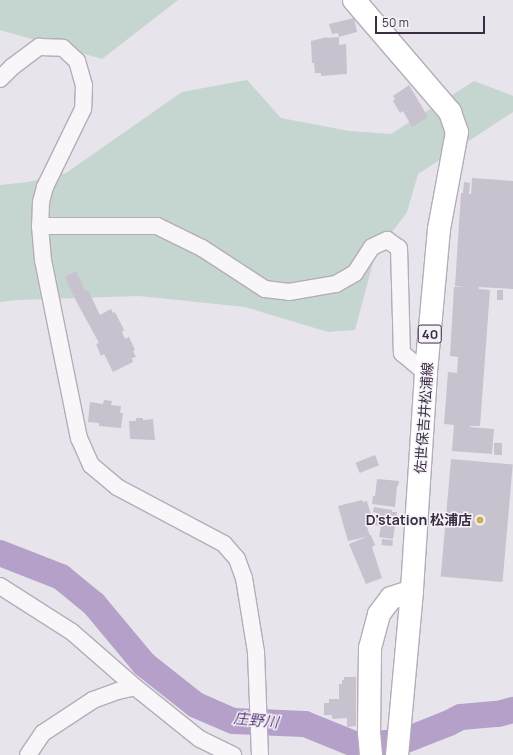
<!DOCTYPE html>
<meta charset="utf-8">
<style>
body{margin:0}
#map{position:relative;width:513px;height:755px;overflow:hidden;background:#e8e4eb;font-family:Manrope,"Noto Sans JP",sans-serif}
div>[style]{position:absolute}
.green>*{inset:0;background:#c5d5d0}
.river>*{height:26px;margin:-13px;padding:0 13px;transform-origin:13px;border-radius:13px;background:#b4a0c9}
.building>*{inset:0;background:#c8c1ce;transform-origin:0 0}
.roads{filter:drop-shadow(1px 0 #b4adb9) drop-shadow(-1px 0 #b4adb9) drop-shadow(0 1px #b4adb9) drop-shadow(0 -1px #b4adb9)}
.street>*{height:16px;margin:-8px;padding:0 8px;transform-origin:8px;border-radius:8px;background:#f8f6f9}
.secondary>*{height:22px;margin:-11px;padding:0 11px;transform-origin:11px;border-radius:11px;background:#fff}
.primary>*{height:22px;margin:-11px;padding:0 11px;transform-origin:11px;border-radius:11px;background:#fff}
.dots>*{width:11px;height:11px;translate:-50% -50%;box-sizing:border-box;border:2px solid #f6f3f8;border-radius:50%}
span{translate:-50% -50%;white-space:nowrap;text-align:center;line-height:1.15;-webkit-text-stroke:3px #f6f3f8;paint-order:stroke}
.shield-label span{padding:1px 3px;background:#f6f3f8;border:1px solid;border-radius:3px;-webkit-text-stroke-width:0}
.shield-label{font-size:13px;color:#3a2c43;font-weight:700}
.street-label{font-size:14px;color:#3a2c43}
.poi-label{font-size:14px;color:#3a2c43;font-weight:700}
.right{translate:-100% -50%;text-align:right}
.water-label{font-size:15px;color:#573776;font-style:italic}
.scale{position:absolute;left:375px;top:16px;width:110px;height:18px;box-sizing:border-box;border:2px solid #3a2c43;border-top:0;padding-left:5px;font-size:12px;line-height:14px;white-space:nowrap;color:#3a2c43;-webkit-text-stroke:3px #f6f3f8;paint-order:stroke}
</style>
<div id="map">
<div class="green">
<div style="clip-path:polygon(0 0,178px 0,102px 59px,0 30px)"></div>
<div style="clip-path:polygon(247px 80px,281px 118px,349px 131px,391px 134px,474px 81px,513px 96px,513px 112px,418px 174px,407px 212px,375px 255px,355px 330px,328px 332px,245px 307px,139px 296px,16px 300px,0 302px,0 185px,28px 182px,66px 173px,182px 92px)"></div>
</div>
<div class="river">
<div style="left:0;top:553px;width:66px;rotate:21.5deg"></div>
<div style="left:61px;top:577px;width:43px;rotate:39.3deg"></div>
<div style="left:94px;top:604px;width:78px;rotate:50.2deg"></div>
<div style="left:144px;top:664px;width:66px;rotate:38.3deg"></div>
<div style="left:196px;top:705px;width:40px;rotate:23.4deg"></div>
<div style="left:233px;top:721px;width:72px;rotate:2.4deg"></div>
<div style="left:305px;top:724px;width:56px;rotate:22deg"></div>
<div style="left:357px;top:745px;width:44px;rotate:-3.9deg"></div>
<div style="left:401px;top:742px;width:52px;rotate:-21.6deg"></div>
<div style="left:449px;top:723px;width:13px;rotate:-27deg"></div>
<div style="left:461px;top:717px;width:37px;rotate:-5deg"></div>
<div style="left:498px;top:714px;width:16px;rotate:-15deg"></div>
</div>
<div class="building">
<div style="clip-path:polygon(354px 18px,357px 32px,339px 37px,338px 33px,332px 34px,329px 24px)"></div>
<div style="clip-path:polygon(327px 37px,327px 38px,339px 37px,339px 45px,346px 44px,347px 74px,321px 76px,321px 73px,315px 73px,314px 63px,312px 63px,311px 41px)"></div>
<div style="clip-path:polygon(409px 85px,428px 117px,412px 127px,403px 111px,400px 113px,393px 101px,395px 99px,393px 96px)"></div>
<div style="clip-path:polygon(472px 178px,513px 181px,513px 289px,479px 287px,479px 289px,490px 290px,480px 426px,470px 426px,470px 427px,494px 429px,492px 454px,452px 451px,454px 425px,444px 424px,448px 372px,457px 373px,458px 357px,450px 356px,454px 287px,464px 286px,455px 286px,461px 193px,463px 193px,464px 182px,470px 183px,469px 194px,471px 194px)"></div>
<div style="clip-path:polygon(76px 271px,85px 291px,88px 290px,100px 315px,111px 309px,113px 313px,115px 312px,124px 330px,122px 332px,125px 339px,129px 337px,135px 350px,133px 351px,136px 357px,132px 358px,133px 362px,113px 372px,104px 354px,101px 356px,96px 344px,99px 343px,74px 297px,79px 294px,74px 296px,65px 277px)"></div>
<div style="left:497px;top:290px;width:6px;height:10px"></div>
<div style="clip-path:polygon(104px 400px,112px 401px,111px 405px,121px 406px,120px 413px,123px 413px,121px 428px,99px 426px,99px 423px,88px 422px,90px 402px,103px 404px)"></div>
<div style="clip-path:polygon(136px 418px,143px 418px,143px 420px,153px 419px,155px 440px,130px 439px,129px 421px,136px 421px)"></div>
<div style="left:494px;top:443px;width:8px;height:12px"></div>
<div style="left:375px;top:455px;width:11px;height:21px;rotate:68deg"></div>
<div style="left:451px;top:459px;width:62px;height:118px;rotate:5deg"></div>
<div style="clip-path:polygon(377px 479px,399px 481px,398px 486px,397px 486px,395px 507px,372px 504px,373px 496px,375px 496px)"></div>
<div style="clip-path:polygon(362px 500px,363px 502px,367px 501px,372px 518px,368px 519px,370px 526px,367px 527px,370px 536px,348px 541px,338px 506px)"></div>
<div style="clip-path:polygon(374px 507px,392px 510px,392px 512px,397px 512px,393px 539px,379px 537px,381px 526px,375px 525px,377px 513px,373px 512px)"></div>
<div style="clip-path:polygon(371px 535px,375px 545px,372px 547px,382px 578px,366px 584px,349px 544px)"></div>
<div style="left:382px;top:539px;width:11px;height:6px;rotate:5deg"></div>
<div style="clip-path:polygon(344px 677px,356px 677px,356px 726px,347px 727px,347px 718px,332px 719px,332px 715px,324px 715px,324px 703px,329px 703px,329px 699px,339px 699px,339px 684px,342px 684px,342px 680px,344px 680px)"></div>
</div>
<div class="roads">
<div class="street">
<div style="left:0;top:79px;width:17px;rotate:-45deg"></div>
<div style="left:12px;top:67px;width:34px;rotate:-37deg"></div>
<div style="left:39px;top:47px;width:24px;rotate:2deg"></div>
<div style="left:63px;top:48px;width:19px;rotate:43deg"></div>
<div style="left:77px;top:61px;width:25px;rotate:74deg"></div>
<div style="left:84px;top:85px;width:24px;rotate:92deg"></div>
<div style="left:83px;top:109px;width:87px;rotate:116deg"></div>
<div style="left:45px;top:187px;width:16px;rotate:105deg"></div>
<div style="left:41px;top:202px;width:24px;rotate:92deg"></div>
<div style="left:40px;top:226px;width:34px;rotate:85deg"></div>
<div style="left:43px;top:260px;width:182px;rotate:78.6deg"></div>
<div style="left:79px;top:438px;width:30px;rotate:66deg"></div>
<div style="left:91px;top:465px;width:34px;rotate:40deg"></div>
<div style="left:117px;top:487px;width:121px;rotate:28deg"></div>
<div style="left:224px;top:544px;width:20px;rotate:49deg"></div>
<div style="left:237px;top:559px;width:20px;rotate:70deg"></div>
<div style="left:244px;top:578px;width:75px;rotate:80.8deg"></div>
<div style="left:256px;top:652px;width:103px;rotate:87.8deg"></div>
<div style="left:40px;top:226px;width:117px"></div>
<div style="left:157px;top:226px;width:50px;rotate:26.1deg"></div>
<div style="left:202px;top:248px;width:75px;rotate:33.1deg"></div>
<div style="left:265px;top:289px;width:24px;rotate:7deg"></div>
<div style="left:289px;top:292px;width:48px;rotate:-9.7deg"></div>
<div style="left:336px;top:284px;width:22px;rotate:-30deg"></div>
<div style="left:355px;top:273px;width:31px;rotate:-57deg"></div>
<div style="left:372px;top:247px;width:17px;rotate:-25deg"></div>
<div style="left:387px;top:240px;width:14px;rotate:34deg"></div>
<div style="left:399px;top:248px;width:105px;rotate:88.4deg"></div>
<div style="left:402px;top:353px;width:31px;rotate:40deg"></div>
<div style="left:0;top:586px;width:85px;rotate:32.6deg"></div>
<div style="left:72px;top:632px;width:84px;rotate:41.1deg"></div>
<div style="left:135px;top:687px;width:83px;rotate:38.7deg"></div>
<div style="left:200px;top:739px;width:37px;rotate:26deg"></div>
<div style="left:28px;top:755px;width:27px;rotate:-56deg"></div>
<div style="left:43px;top:733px;width:60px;rotate:-33.4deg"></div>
<div style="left:93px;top:700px;width:27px;rotate:-20deg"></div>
<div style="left:118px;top:691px;width:17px;rotate:-13deg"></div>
</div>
<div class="secondary">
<div style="left:371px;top:755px;width:22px;rotate:-95deg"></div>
<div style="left:369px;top:733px;width:85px;rotate:-89.3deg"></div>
<div style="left:370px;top:648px;width:35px;rotate:-75deg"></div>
<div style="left:379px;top:614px;width:20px;rotate:-53deg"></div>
<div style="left:391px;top:598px;width:22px;rotate:-18deg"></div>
</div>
<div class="primary">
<div style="left:354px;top:0;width:148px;rotate:49.4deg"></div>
<div style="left:450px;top:112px;width:21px;rotate:71deg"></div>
<div style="left:457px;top:132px;width:99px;rotate:100.5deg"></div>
<div style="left:439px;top:229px;width:145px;rotate:95.2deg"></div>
<div style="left:426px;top:373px;width:218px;rotate:93.7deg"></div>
<div style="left:412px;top:591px;width:165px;rotate:95.2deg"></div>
</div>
</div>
<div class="dots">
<div style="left:480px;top:520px;background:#cab34f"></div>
</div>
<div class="shield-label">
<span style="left:430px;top:334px">40</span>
</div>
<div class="street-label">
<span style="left:424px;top:418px;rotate:-86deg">佐世保吉井松浦線</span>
</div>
<div class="poi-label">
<span class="right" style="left:472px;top:520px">D'station 松浦店</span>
</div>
<div class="water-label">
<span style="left:256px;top:720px;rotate:6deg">庄野川</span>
</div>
<div class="scale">50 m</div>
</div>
